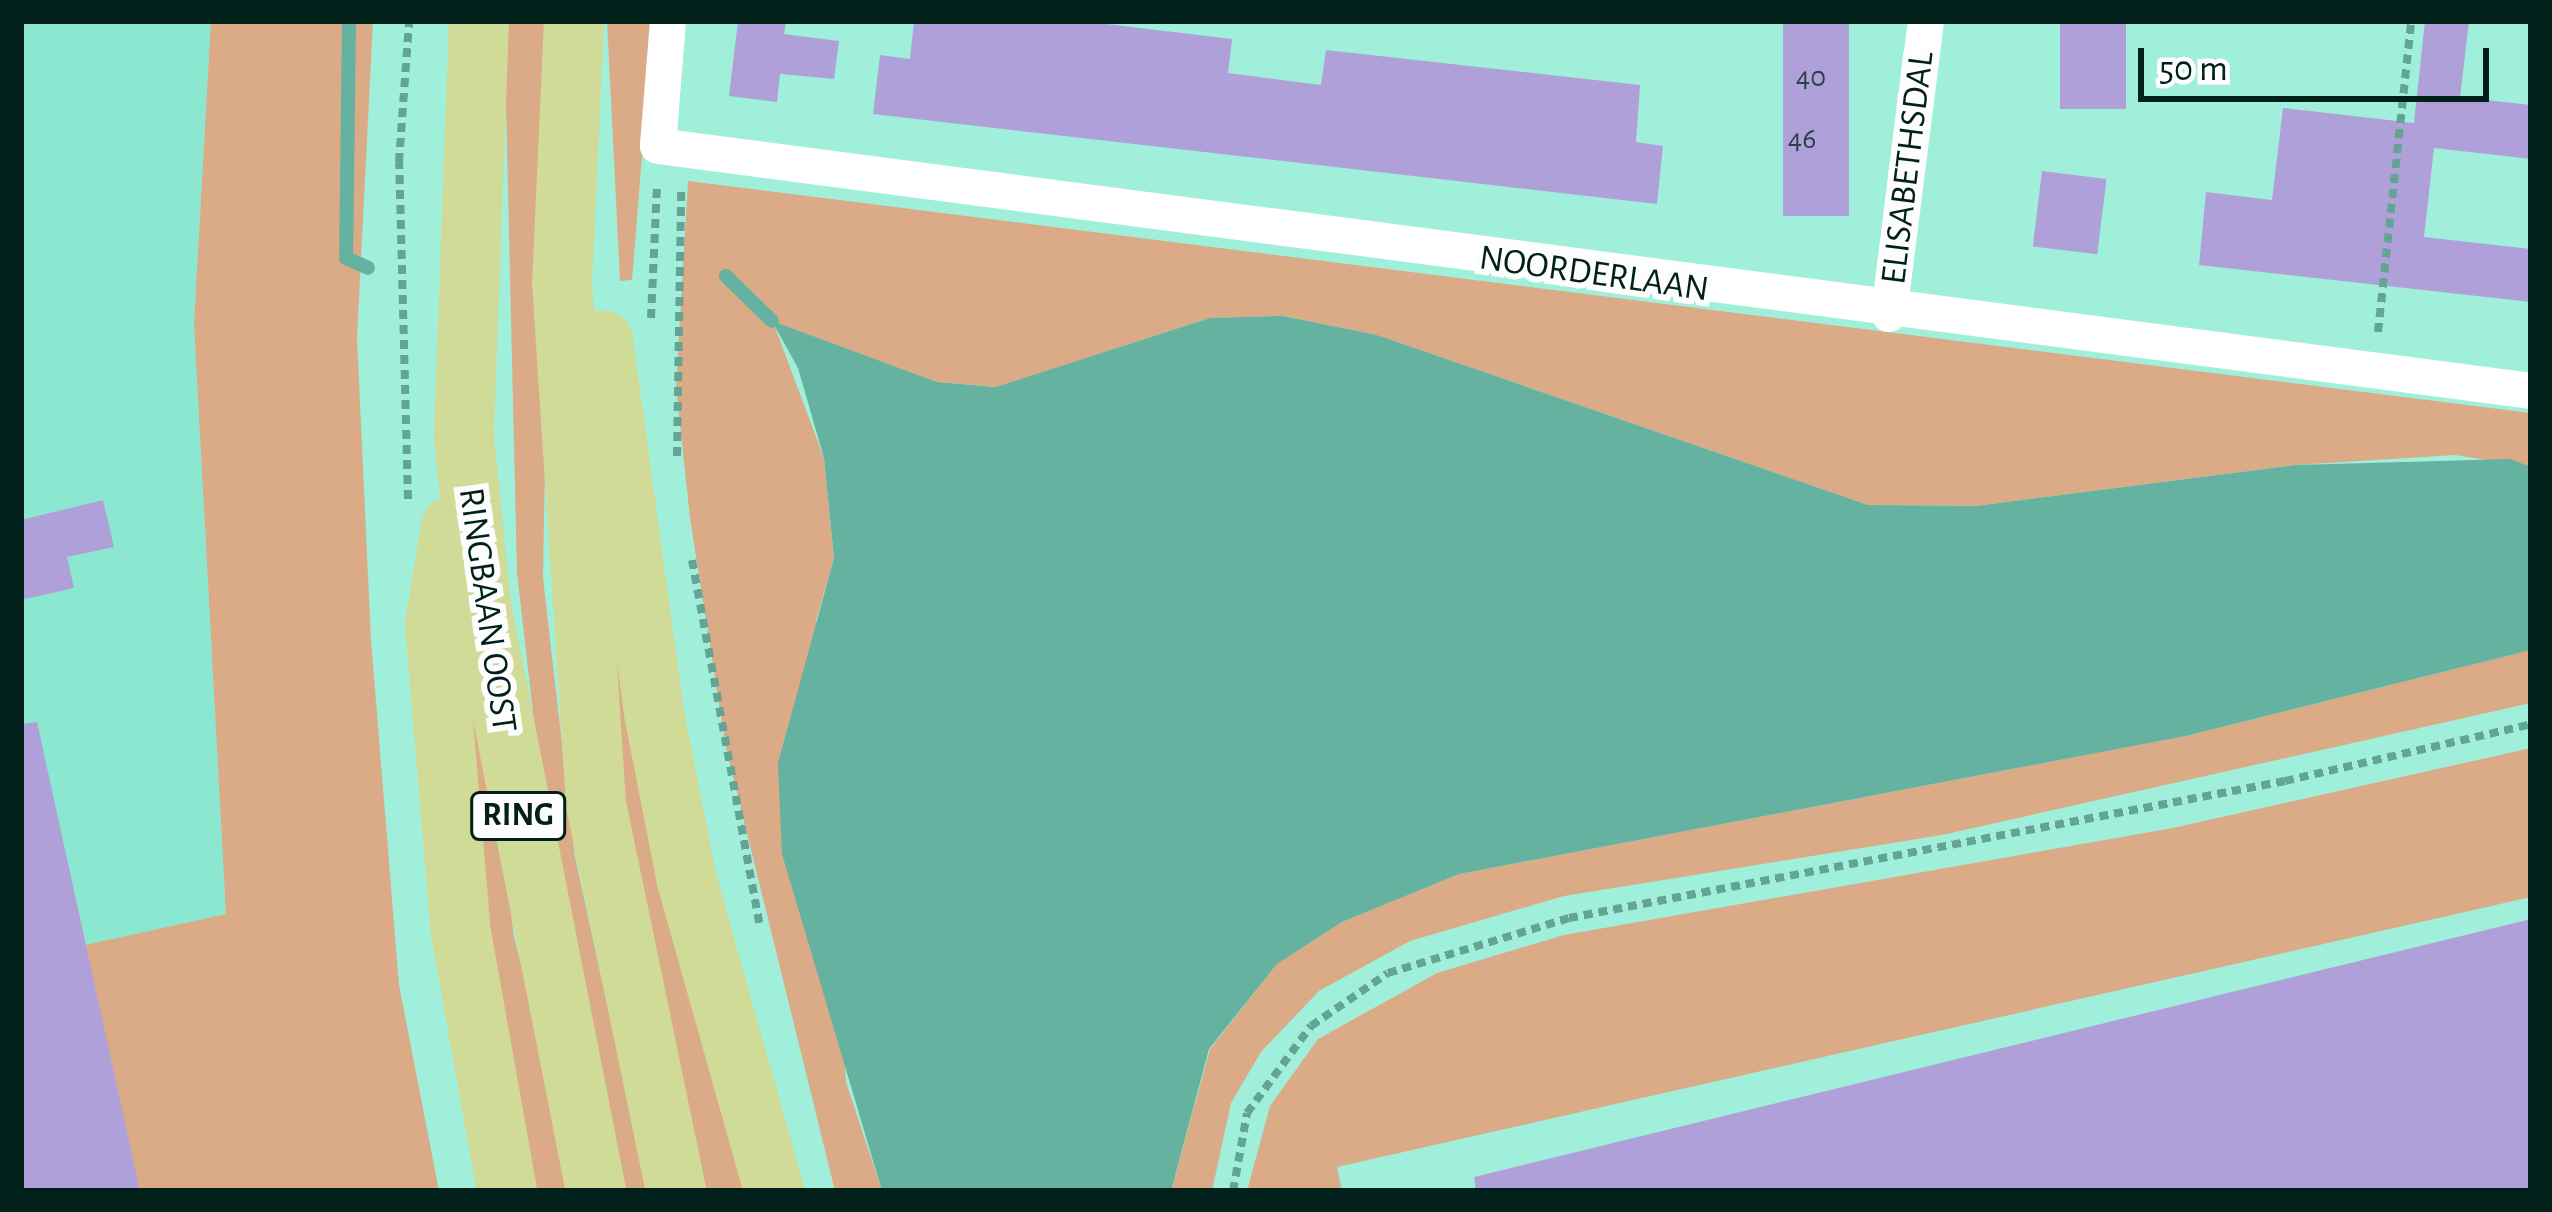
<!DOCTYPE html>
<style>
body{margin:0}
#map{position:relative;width:2552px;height:1212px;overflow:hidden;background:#a0efdb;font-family:"Alegreya Sans",sans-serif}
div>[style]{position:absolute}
.built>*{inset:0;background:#8ce7d1}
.green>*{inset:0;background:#dbab88}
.water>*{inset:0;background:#64b29f}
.stream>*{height:14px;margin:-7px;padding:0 7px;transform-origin:7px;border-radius:7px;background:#64b29f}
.building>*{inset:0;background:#b0a0d9;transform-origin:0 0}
.path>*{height:8px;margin-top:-4px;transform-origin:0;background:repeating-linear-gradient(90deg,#65a394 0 9px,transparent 0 15px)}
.street>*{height:36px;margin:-18px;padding:0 18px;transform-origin:18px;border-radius:18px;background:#fff}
.primary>*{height:60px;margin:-30px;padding:0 30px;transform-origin:30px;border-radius:30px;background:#d1db98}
span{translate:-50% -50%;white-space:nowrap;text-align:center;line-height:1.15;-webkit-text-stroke:12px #fdfdfd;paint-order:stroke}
.number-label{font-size:30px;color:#2c4049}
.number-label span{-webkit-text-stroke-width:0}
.shield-label span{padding:3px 9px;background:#fdfdfd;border:3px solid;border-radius:9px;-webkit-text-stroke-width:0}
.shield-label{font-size:33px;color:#002019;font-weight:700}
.street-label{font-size:36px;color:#002019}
.frame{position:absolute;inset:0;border:24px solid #002019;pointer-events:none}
.scale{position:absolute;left:2138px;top:48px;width:351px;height:54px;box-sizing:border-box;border:6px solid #002019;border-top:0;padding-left:15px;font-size:36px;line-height:42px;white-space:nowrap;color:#002019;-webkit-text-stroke:9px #fdfdfd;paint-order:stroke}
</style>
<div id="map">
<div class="built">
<div style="clip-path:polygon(21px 21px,253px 21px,319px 1191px,21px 1191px)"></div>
</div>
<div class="green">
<div style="clip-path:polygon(211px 21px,373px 21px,357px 338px,371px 640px,399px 985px,439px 1191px,21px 1191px,58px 951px,226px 914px,194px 324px)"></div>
<div style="clip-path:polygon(504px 21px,553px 21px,543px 578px,575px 857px,648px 1191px,623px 1191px,546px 826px,517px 573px)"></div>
<div style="clip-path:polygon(607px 21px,653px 21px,632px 280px,620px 281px)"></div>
<div style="clip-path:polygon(688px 181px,2531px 413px,2531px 467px,2455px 455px,2296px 465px,1976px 506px,1868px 505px,1377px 335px,1284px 316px,1210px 318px,997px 387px,937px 382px,773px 322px,824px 458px,834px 558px,816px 621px,846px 1082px,882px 1191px,835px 1191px,726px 748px,690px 518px,676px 387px)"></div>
<div style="clip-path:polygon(578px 283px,749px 1191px,689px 1191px,621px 852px)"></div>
<div style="clip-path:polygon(458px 611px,472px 612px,514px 937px,578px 1191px,522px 1191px,477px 937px)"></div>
<div style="clip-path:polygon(2531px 650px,2531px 703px,1942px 835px,1564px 896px,1410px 941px,1319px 991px,1261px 1052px,1231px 1103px,1212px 1191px,1171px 1191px,1210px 1049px,1277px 964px,1342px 922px,1459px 874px,2186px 736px)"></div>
<div style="clip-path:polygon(2531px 748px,2531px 897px,1337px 1167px,1342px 1191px,1247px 1191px,1270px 1106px,1318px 1039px,1437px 973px,1564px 935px,2173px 828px)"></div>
</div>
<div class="water">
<div style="clip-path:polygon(1283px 316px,1377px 335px,1868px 505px,1976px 506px,2296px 465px,2510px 459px,2531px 467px,2531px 650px,2186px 736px,1459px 874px,1342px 922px,1277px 964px,1209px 1049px,1171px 1191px,882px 1191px,782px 854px,778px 763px,834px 558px,824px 458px,798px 368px,772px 321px,937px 382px,996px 387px,1210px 318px)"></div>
</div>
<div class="stream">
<div style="left:349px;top:21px;width:237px;rotate:90.7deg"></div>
<div style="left:346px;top:258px;width:24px;rotate:24deg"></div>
<div style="left:726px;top:276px;width:64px;rotate:44.4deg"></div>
</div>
<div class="building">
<div style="clip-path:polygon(738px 21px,786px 21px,784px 34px,839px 41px,834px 79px,780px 74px,777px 102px,729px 96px)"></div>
<div style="clip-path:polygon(914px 21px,1082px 21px,1232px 39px,1228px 73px,1321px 85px,1326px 50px,1640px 85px,1636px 142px,1663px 146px,1657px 204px,873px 114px,880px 55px,910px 59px)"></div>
<div style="left:1783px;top:21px;width:66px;height:195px"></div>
<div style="left:2060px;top:21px;width:66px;height:88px"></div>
<div style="clip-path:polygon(2425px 21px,2469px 21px,2460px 97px,2531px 105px,2531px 159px,2434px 148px,2424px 237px,2531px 249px,2531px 302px,2199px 265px,2206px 192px,2272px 200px,2283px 108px,2414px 123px)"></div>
<div style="left:2042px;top:171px;width:65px;height:76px;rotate:7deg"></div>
<div style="clip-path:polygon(103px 500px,114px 547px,67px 557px,74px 588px,21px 600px,21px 520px)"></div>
<div style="clip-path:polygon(37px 722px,140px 1191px,21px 1191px,21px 724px)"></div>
<div style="clip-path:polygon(2531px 919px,2531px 1191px,1476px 1191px,1474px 1177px)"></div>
</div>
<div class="path">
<div style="left:651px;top:318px;width:134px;rotate:-87.4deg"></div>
<div style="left:2378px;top:332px;width:313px;rotate:-83.9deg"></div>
<div style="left:677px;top:456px;width:266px;rotate:-89.1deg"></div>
<div style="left:408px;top:499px;width:337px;rotate:-91.5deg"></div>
<div style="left:399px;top:162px;width:141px;rotate:-85.9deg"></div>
<div style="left:692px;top:560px;width:374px;rotate:79.5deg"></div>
<div style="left:1233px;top:1191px;width:79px;rotate:-79.8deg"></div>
<div style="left:1247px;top:1113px;width:108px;rotate:-53.7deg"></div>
<div style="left:1311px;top:1026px;width:93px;rotate:-34.5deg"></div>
<div style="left:1388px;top:973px;width:189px;rotate:-16.9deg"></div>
<div style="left:1569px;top:918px;width:729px;rotate:-10.83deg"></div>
<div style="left:2285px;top:781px;width:253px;rotate:-13deg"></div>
</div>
<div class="street">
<div style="left:668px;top:21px;width:125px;rotate:94.6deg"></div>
<div style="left:658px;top:146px;width:1889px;rotate:7.45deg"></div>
<div style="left:1889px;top:314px;width:295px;rotate:-82.8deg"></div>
</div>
<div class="primary">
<div style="left:479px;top:21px;width:416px;rotate:92.1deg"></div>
<div style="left:464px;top:437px;width:169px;rotate:84.2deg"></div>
<div style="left:481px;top:605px;width:597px;rotate:78.9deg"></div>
<div style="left:574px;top:21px;width:261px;rotate:92.6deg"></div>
<div style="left:562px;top:282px;width:523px;rotate:86.27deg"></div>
<div style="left:596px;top:804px;width:395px;rotate:78.3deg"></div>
<div style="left:603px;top:340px;width:382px;rotate:82.2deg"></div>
<div style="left:655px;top:718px;width:166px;rotate:78.9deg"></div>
<div style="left:687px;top:881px;width:322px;rotate:74.3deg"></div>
<div style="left:451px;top:526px;width:100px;rotate:99.2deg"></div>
<div style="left:435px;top:625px;width:309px;rotate:85.2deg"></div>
<div style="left:461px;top:933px;width:262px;rotate:79.9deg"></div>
</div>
<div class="number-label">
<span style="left:1811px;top:77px">40</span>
<span style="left:1802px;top:139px">46</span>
</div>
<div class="shield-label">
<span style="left:518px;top:816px">RING</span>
</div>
<div class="street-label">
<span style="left:1908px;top:168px;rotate:-83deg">ELISABETHSDAL</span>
<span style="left:1594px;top:274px;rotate:8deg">NOORDERLAAN</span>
<span style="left:487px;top:610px;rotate:82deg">RINGBAAN OOST</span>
</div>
<div class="frame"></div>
<div class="scale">50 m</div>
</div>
